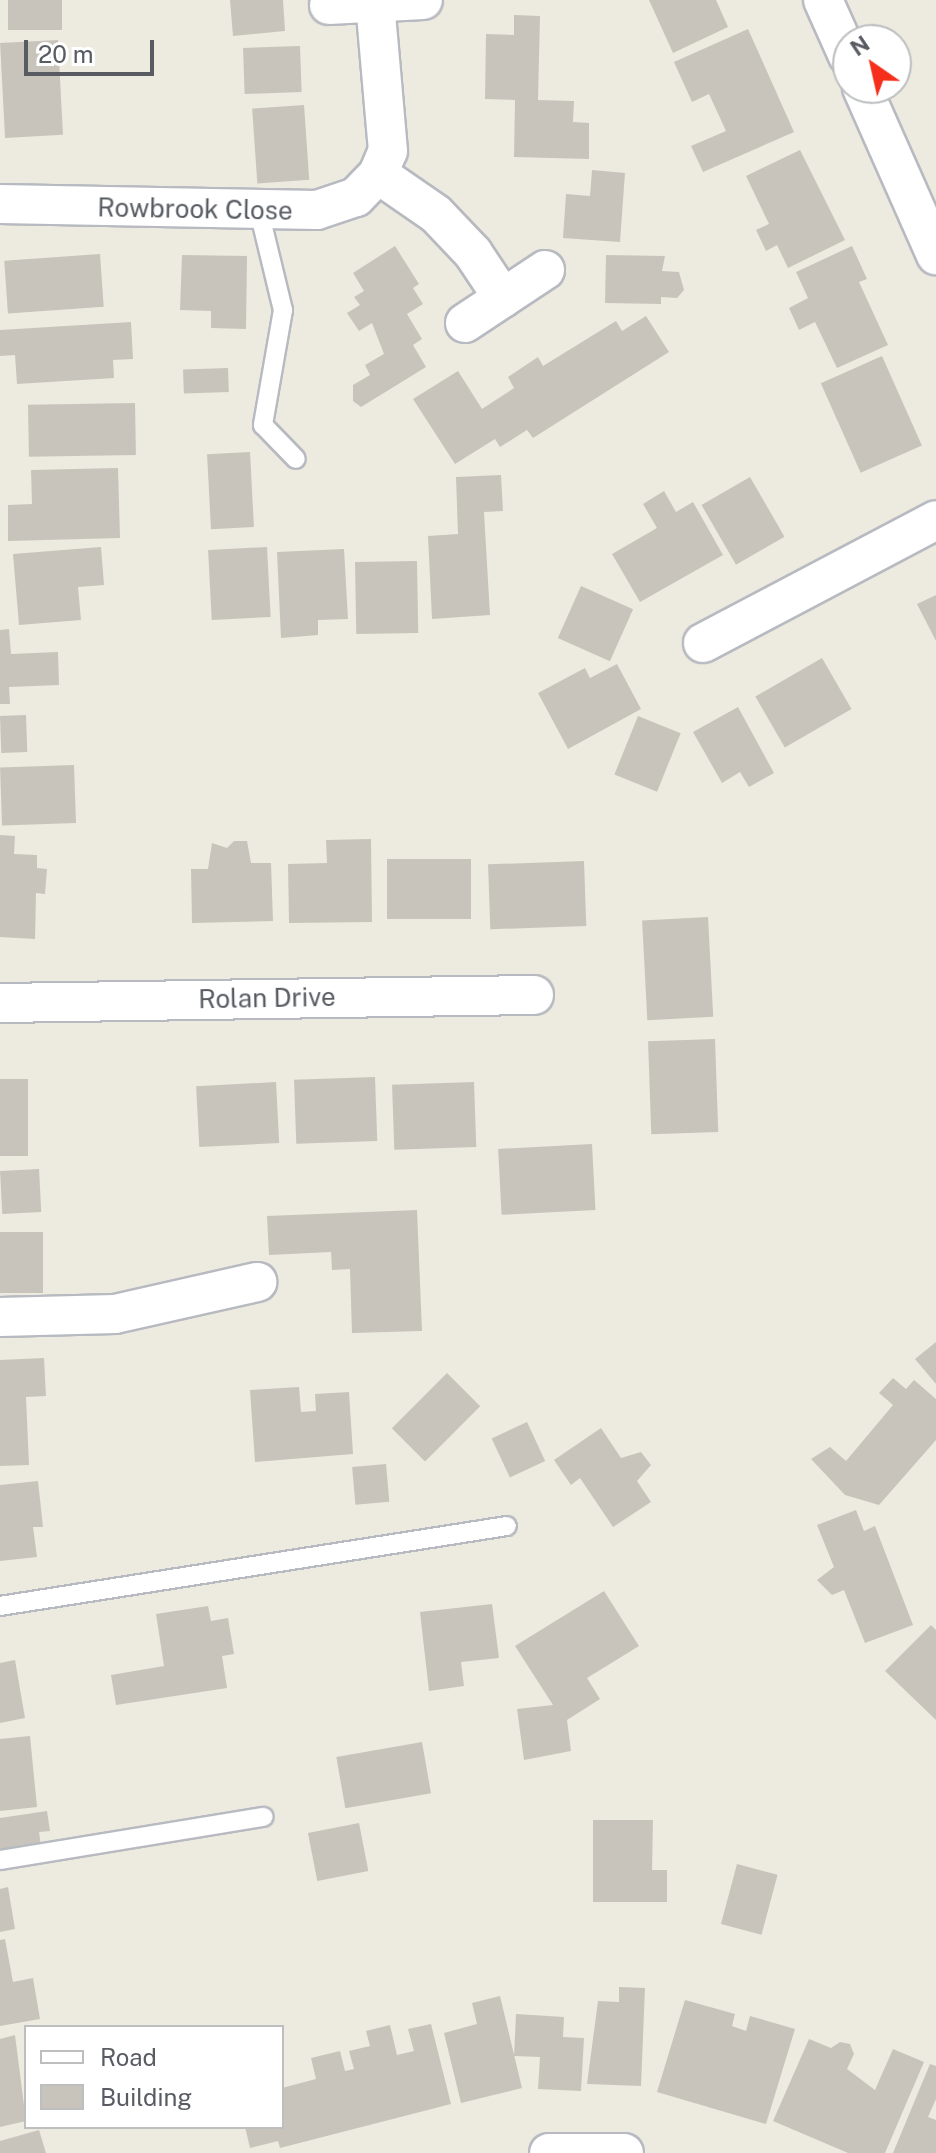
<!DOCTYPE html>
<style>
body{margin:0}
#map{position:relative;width:936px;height:2153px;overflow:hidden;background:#edeadf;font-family:"Public Sans",sans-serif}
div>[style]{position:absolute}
.building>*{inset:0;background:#c8c4bc;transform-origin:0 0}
.roads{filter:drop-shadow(2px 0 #b7bac0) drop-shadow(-2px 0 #b7bac0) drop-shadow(0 2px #b7bac0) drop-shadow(0 -2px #b7bac0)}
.lane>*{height:18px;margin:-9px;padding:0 9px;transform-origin:9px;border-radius:9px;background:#fff}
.street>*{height:38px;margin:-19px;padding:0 19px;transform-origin:19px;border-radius:19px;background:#fff}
span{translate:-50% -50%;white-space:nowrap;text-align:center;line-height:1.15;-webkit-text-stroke:8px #fff;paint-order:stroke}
.street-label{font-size:26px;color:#585c62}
.legend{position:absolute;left:24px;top:2025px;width:260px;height:104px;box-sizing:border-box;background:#fff;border:2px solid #bcbec0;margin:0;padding:10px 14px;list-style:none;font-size:24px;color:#585c62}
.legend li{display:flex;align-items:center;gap:16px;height:40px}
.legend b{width:40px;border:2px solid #bcbec0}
.north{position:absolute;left:832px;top:24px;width:80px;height:80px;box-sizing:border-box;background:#fff;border:2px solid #bcbec0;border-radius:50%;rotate:326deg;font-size:22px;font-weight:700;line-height:32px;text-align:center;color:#585c62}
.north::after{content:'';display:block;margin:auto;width:28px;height:36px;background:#f62e1c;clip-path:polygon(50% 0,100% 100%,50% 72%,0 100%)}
.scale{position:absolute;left:24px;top:40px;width:130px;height:36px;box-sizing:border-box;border:4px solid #585c62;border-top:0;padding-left:10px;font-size:24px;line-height:28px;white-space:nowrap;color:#585c62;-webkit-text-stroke:6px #fff;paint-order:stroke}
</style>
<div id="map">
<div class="building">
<div style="left:8px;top:0;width:54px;height:30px"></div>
<div style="clip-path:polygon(230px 0,283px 0,285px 31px,233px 36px)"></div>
<div style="clip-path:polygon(649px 0,716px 0,728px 27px,673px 53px)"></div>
<div style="clip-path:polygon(514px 15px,540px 16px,538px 100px,574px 101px,573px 122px,589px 123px,589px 159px,514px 157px,515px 100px,485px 99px,486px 34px,514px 35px)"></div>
<div style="clip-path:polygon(748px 29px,794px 132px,703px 172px,691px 146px,726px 131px,709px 94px,692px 102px,674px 62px)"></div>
<div style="left:58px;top:40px;width:95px;height:58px;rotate:87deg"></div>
<div style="left:300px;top:46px;width:46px;height:57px;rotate:88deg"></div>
<div style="left:304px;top:105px;width:75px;height:52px;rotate:86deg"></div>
<div style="clip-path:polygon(800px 150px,845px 240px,788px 268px,777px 245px,766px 251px,756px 230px,769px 224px,746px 176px)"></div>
<div style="clip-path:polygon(592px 170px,625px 173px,620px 242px,563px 238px,566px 194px,590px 196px)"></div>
<div style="clip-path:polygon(395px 246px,419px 284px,413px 288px,423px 304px,407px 314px,422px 339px,413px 345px,426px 367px,361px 407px,353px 401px,353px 385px,370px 375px,365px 365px,384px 354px,372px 323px,359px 331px,347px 313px,360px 305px,354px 297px,364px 291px,353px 273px)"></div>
<div style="clip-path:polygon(852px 246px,867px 279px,859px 282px,888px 345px,837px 368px,815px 322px,799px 330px,789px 308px,808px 298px,796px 272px)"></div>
<div style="left:100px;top:254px;width:53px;height:96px;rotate:86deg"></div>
<div style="clip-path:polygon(182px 255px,247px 256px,246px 329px,211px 328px,211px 311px,180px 310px)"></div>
<div style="clip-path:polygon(606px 255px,665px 256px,662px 271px,679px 272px,684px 290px,677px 298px,661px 297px,661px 304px,605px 303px)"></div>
<div style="clip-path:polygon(646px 316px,669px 352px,533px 438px,527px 430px,500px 447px,495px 439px,455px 464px,413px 399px,458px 371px,482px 409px,514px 388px,508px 377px,538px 357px,543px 366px,616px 321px,622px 331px)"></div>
<div style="clip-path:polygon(131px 322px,133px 359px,113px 360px,114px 378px,17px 384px,15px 355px,0 356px,0 330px)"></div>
<div style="left:882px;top:356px;width:98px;height:67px;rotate:66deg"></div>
<div style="left:228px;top:368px;width:24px;height:45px;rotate:88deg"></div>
<div style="left:135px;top:403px;width:52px;height:107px;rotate:89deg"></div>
<div style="left:250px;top:452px;width:75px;height:43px;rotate:87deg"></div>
<div style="clip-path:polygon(118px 468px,120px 538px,8px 541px,8px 505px,32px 504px,31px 470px)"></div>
<div style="clip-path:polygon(501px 475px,503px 511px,484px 512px,490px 615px,432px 619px,428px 536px,458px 534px,456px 477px)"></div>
<div style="left:750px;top:477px;width:69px;height:56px;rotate:60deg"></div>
<div style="clip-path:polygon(664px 491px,676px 512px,693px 502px,723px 555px,640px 602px,612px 554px,657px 528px,643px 504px)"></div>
<div style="clip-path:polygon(101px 547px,104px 585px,78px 587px,81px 620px,19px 625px,13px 554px)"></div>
<div style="left:267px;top:547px;width:70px;height:59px;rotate:87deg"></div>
<div style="clip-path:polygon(344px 549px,348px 619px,318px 620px,318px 635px,281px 638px,277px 552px)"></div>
<div style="left:417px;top:561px;width:72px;height:62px;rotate:89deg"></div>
<div style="left:581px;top:586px;width:57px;height:57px;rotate:24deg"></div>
<div style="clip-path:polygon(936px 595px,936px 641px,917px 604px)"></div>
<div style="clip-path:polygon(9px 629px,11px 654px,58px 652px,59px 685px,9px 687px,10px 704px,0 704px,0 630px)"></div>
<div style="left:822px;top:658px;width:59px;height:77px;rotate:60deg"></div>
<div style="clip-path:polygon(617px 664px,641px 709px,568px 749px,538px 693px,585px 668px,590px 678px)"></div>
<div style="clip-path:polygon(738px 707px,774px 773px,749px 787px,740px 772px,722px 783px,693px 732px)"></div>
<div style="left:26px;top:715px;width:37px;height:26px;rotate:88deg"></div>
<div style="left:638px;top:716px;width:46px;height:63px;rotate:22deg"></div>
<div style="left:74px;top:765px;width:58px;height:74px;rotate:88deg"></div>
<div style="clip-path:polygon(0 835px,15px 836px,14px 854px,37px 855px,37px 868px,47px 869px,45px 894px,36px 893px,35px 939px,0 937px)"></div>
<div style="clip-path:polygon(371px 839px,372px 922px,289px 923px,288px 864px,327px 863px,326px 840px)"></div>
<div style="clip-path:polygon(234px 841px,247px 841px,251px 863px,271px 863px,273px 921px,192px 923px,191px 869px,208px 869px,212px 843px,227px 848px)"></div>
<div style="left:471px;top:859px;width:60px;height:84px;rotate:90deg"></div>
<div style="left:584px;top:861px;width:65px;height:96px;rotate:88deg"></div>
<div style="left:708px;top:917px;width:100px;height:66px;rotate:87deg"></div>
<div style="left:715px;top:1039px;width:93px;height:67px;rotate:88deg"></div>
<div style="left:375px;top:1077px;width:64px;height:81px;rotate:88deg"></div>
<div style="left:0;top:1079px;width:28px;height:77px"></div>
<div style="left:276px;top:1082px;width:61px;height:80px;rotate:87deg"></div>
<div style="left:474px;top:1082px;width:65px;height:82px;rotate:88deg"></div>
<div style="left:592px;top:1144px;width:66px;height:94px;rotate:87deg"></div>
<div style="left:39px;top:1169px;width:43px;height:39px;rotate:87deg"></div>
<div style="clip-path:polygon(417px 1210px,422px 1331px,352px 1333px,350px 1269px,332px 1270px,331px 1252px,269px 1255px,267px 1216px)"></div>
<div style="left:43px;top:1232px;width:61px;height:43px;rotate:90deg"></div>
<div style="clip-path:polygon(936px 1342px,936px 1384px,915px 1359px)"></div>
<div style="clip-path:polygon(44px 1358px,46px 1396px,26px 1397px,29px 1465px,0 1466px,0 1360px)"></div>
<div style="left:447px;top:1373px;width:47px;height:78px;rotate:45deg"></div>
<div style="clip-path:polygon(893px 1378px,906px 1389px,914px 1380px,936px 1399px,936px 1440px,879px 1505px,845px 1495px,811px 1459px,830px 1447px,846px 1461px,893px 1405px,879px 1393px)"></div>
<div style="clip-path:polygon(299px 1387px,301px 1412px,316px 1411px,315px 1394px,349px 1392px,353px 1454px,255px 1462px,250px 1390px)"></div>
<div style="left:527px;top:1422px;width:43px;height:39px;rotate:65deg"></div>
<div style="clip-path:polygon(601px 1428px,621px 1458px,641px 1452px,651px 1465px,637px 1481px,651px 1502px,613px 1527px,580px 1478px,571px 1485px,554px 1460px)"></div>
<div style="left:386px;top:1464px;width:38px;height:34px;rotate:85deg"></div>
<div style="clip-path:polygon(38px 1481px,43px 1527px,33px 1527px,37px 1557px,0 1561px,0 1485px)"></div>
<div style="clip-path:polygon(856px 1510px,864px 1531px,875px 1526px,913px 1625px,865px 1643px,844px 1590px,832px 1595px,817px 1580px,834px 1567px,817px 1525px)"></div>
<div style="clip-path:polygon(604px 1591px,639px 1646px,587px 1678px,600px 1699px,567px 1720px,571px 1751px,524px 1760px,517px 1709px,553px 1705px,515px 1646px)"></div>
<div style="clip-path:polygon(492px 1604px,499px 1658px,461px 1662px,464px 1686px,429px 1691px,420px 1612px)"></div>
<div style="clip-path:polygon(208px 1606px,211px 1621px,228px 1618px,234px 1654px,222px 1656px,227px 1688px,116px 1705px,111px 1675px,164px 1666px,156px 1614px)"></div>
<div style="clip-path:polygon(931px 1625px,936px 1630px,936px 1720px,885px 1671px)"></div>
<div style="clip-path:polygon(15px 1660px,25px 1718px,0 1723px,0 1663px)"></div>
<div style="clip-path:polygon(30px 1736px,37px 1807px,0 1811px,0 1739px)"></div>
<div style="left:422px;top:1742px;width:52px;height:87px;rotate:80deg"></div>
<div style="clip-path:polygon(47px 1811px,50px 1831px,39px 1832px,41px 1846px,0 1852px,0 1818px)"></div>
<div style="clip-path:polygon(593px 1820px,653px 1820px,652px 1870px,667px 1870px,667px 1902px,593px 1902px)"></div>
<div style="left:359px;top:1823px;width:49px;height:52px;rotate:79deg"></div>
<div style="left:737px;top:1864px;width:42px;height:62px;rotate:15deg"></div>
<div style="clip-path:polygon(8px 1887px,15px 1929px,0 1932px,0 1889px)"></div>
<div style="clip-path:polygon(5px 1939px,13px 1982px,33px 1978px,40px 2019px,0 2026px,0 1940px)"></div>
<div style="clip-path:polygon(619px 1987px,645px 1988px,641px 2086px,587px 2084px,598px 2001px,619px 2002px)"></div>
<div style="clip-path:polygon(500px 1996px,522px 2088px,461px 2103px,444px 2033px,477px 2024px,472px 2003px)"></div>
<div style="clip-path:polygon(685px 2000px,735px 2014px,732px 2026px,746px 2031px,750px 2016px,795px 2029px,766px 2124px,657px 2092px)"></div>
<div style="clip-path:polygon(516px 2014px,564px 2017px,563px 2037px,584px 2038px,581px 2091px,538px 2089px,540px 2057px,514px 2056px)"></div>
<div style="clip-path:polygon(431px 2024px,451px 2104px,280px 2148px,278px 2141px,250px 2148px,245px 2127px,282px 2127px,282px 2088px,316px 2079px,311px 2058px,340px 2051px,345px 2071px,354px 2069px,349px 2051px,370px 2046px,366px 2031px,390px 2025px,397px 2055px,414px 2051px,408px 2029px)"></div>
<div style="clip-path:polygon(15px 2035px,26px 2121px,0 2127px,0 2039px)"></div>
<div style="clip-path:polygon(809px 2039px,831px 2048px,840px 2042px,850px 2044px,854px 2054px,847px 2069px,875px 2090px,893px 2049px,924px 2062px,885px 2153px,848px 2153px,773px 2121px)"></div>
<div style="clip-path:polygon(930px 2064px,936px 2066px,936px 2099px,928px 2117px,936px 2120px,936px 2153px,893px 2153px)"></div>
<div style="clip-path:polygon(39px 2130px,46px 2153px,0 2153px,0 2141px)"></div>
</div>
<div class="roads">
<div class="lane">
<div style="left:259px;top:211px;width:102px;rotate:76.4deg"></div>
<div style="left:283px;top:310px;width:117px;rotate:99.9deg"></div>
<div style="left:263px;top:425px;width:47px;rotate:45.9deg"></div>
<div style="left:0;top:1606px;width:513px;rotate:-8.97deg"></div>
<div style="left:0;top:1860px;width:267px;rotate:-9.3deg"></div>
</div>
<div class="street">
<div style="left:823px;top:0;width:61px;rotate:65.9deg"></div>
<div style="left:329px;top:5px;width:94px;rotate:-3deg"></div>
<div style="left:862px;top:88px;width:183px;rotate:66.1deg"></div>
<div style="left:378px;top:174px;width:70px;rotate:34.6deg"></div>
<div style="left:436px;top:214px;width:54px;rotate:46.5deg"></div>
<div style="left:473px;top:253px;width:54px;rotate:56.3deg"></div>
<div style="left:0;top:204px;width:317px;rotate:1.1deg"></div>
<div style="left:317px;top:210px;width:41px;rotate:-18.4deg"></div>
<div style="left:356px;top:197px;width:32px;rotate:-46deg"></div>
<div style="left:378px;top:174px;width:25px;rotate:-67deg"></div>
<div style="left:388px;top:151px;width:149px;rotate:-95deg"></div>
<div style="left:465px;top:323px;width:96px;rotate:-33.5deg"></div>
<div style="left:703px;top:643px;width:263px;rotate:-27.8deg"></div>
<div style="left:0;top:1003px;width:534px;rotate:-0.86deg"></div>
<div style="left:0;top:1317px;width:115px;rotate:-1.5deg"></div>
<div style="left:115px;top:1314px;width:146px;rotate:-12.7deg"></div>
<div style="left:549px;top:2153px;width:75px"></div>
</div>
</div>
<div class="street-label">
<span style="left:195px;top:209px;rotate:1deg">Rowbrook Close</span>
<span style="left:267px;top:998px;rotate:-1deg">Rolan Drive</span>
</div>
<ul class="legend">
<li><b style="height:10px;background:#fff"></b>Road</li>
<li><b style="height:22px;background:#c8c4bc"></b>Building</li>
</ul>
<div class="north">N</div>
<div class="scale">20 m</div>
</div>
